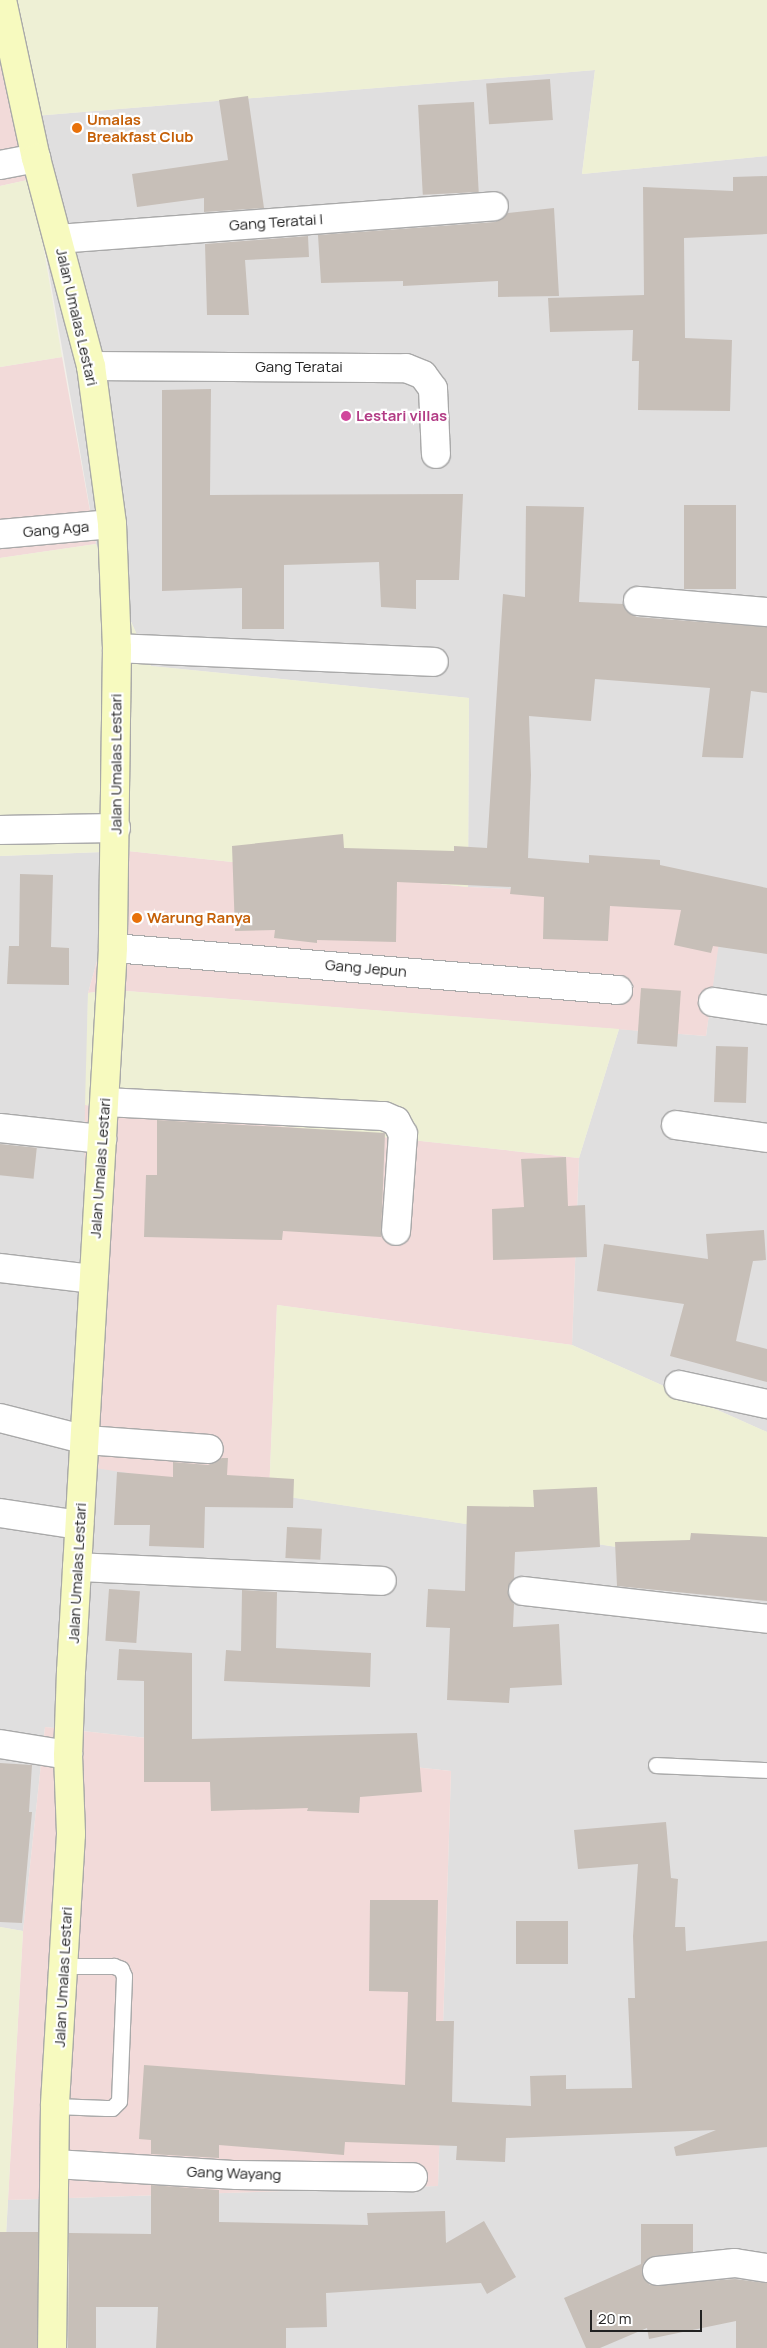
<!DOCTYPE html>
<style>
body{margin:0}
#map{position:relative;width:767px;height:2348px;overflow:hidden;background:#f2efe9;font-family:Manrope,sans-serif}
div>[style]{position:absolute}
.residential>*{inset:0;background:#e0dfdf}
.commercial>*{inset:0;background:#f2dad9}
.farmland>*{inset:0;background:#eef0d5}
.building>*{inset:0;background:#c7bfb8;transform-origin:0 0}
.roads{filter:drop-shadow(1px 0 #a9a9a9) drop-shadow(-1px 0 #a9a9a9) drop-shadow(0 1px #a9a9a9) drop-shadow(0 -1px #a9a9a9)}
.lane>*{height:15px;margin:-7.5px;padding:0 7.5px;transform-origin:7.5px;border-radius:7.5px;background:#fff}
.street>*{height:28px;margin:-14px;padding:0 14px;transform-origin:14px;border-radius:14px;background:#fff}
.secondary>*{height:28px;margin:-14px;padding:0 14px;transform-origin:14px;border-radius:14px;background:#f7fabf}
.dots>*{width:14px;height:14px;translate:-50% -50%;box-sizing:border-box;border:2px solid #fff;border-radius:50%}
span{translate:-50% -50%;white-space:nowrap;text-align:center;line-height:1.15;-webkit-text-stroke:4.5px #fff;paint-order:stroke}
.food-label{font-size:15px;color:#c56008;font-weight:700}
.left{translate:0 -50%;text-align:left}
.street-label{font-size:15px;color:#222}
.hotel-label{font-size:15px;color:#b23c85;font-weight:700}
.scale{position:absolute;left:590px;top:2310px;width:112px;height:22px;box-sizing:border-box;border:2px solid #222;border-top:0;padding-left:6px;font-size:15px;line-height:18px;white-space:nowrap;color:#222;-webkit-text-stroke:4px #fff;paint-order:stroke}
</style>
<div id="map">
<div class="residential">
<div style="clip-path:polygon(595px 70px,582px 174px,767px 156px,767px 1432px,572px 1345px,579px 1158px,619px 1029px,706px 1036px,724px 899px,468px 887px,469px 698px,151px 666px,96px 544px,22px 117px)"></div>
<div style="clip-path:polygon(128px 851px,88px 993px,81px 1465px,767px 1570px,767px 2348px,7px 2348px,5px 2254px,8px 2200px,438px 2186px,451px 1771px,45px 1727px,23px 1931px,0 1927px,0 856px)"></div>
</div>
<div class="commercial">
<div style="clip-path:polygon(0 0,32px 179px,0 186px)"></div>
<div style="clip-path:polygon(62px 357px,96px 544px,0 558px,0 367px)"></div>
<div style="clip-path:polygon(128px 851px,468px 887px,725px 899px,706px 1036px,113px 990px,88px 993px)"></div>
<div style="clip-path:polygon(85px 1105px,579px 1158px,572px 1345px,277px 1305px,269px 1494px,81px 1466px)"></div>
<div style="clip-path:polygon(45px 1727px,451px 1771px,438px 2186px,8px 2200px,23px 1931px)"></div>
</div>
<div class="farmland">
<div style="clip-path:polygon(8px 0,767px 0,767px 156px,582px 174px,595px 70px,22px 117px)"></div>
<div style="clip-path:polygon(32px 179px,62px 357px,0 367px,0 186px)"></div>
<div style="clip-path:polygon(96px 544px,151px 666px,469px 698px,468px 887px,128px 851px,0 856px,0 558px)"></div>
<div style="clip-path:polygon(113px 990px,619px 1029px,579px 1158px,85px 1105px,88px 993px)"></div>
<div style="clip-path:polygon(277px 1305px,572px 1345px,767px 1432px,767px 1570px,269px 1494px)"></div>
<div style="clip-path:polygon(0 1927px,23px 1931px,5px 2254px,0 2254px)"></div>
</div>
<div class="building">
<div style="left:550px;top:79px;width:41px;height:64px;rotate:86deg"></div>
<div style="clip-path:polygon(248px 96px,264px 208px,204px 212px,204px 198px,137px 207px,132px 174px,228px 160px,219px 100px)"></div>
<div style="left:474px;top:102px;width:90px;height:56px;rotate:87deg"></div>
<div style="clip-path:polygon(767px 176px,767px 234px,684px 238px,685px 338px,732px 340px,730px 411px,638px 410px,639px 361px,632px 361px,633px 330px,550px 332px,548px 298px,644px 295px,643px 187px,733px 191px,733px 177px)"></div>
<div style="clip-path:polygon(554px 208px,559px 296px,498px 297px,498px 281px,403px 286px,403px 281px,321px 283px,318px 235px,495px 222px,508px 213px)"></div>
<div style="clip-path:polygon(308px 236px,309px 257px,245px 260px,249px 315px,207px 315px,205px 244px)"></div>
<div style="clip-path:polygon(211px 389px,210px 495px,463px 494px,459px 580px,416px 580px,416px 609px,381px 607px,379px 562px,284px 565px,284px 629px,242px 629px,242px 588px,162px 591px,162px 390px)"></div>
<div style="left:684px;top:505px;width:52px;height:84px"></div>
<div style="clip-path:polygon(526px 506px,584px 507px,579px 602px,623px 604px,629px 613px,637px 617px,767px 627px,767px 693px,751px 691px,743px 758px,702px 757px,710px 688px,595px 679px,591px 721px,529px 716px,531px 775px,528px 858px,589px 863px,589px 855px,660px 860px,660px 865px,767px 888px,767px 954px,713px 946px,711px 953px,674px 945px,681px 910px,610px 906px,608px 941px,543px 939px,544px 897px,510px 894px,511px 887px,397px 882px,396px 942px,317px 940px,317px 943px,274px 938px,275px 930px,235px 931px,232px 846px,343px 834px,344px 848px,454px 851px,454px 846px,487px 848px,503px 594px,525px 597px)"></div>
<div style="clip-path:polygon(20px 874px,53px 875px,51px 947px,69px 948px,69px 985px,7px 984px,9px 946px,19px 946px)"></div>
<div style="left:641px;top:988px;width:40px;height:56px;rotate:4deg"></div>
<div style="left:716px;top:1046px;width:32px;height:56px;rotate:2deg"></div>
<div style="clip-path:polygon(157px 1120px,385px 1133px,381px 1237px,283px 1231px,282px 1240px,144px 1237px,146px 1175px,157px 1175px)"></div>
<div style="left:0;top:1144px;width:37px;height:31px;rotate:6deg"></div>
<div style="clip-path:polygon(566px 1157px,568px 1206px,585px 1205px,587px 1257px,493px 1260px,492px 1209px,524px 1207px,521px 1159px)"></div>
<div style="clip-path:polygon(764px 1230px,766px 1260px,753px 1261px,736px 1341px,767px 1349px,767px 1382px,670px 1356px,684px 1304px,597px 1291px,604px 1244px,708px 1259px,706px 1234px)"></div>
<div style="clip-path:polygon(222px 1458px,228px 1458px,227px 1475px,294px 1479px,293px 1508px,205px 1507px,204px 1548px,149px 1546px,150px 1525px,114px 1525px,117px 1472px,173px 1477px,173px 1462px,208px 1465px)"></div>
<div style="clip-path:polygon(597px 1487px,600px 1547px,515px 1552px,514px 1579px,508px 1589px,514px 1604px,513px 1627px,559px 1624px,562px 1685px,510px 1688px,509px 1703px,447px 1700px,450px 1628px,426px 1627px,428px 1589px,465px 1591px,467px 1506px,534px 1507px,533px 1490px)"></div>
<div style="left:287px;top:1527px;width:35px;height:31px;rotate:3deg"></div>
<div style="clip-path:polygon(691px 1533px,767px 1537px,767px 1601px,617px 1586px,615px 1542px,690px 1540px)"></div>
<div style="left:109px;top:1589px;width:31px;height:52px;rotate:4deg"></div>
<div style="clip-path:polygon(242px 1590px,277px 1592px,276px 1648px,371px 1653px,370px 1687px,224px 1681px,226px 1650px,241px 1651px)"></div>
<div style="clip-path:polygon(119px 1649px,192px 1653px,192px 1739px,417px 1733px,422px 1792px,360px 1797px,359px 1813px,307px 1811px,308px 1808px,211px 1811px,210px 1782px,144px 1782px,144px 1681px,117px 1680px)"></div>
<div style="clip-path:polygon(0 1763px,32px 1765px,29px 1812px,32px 1812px,22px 1923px,0 1922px)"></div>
<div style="clip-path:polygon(666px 1822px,671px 1878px,678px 1879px,675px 1927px,685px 1927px,686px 1951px,767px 1941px,767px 2147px,676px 2156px,674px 2147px,716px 2130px,506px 2138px,505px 2162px,456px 2160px,457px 2146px,345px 2142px,344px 2155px,219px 2145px,219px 2158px,151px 2154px,151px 2140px,139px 2139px,144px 2065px,405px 2085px,408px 1992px,369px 1991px,370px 1900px,438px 1900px,436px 2021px,454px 2021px,452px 2102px,531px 2106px,530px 2076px,566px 2075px,566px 2089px,632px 2088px,628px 1998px,635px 1998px,633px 1936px,638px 1864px,578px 1869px,574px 1830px)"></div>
<div style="left:568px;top:1921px;width:43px;height:52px;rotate:90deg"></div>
<div style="clip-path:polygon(151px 2185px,219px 2190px,219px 2222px,368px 2225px,367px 2213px,445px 2211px,446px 2243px,484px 2221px,516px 2277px,487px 2294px,481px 2283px,326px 2293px,327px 2327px,286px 2328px,286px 2348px,156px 2348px,158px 2307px,96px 2307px,96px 2348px,68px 2348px,69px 2233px,151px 2234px)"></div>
<div style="clip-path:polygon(641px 2224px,693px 2224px,693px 2252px,655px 2256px,643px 2264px,642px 2273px,650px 2285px,735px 2279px,767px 2283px,767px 2348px,736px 2348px,736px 2321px,649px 2339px,647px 2328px,600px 2348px,586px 2348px,564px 2298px,641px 2264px)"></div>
<div style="left:0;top:2232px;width:38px;height:116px"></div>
</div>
<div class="roads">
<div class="lane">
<div style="left:656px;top:1765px;width:111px;rotate:2.6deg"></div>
<div style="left:55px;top:2106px;width:51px;rotate:2.2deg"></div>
<div style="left:106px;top:2108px;width:6px"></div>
<div style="left:112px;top:2108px;width:10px;rotate:-45deg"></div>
<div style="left:119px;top:2101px;width:125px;rotate:-87.7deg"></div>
<div style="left:124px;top:1976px;width:8px;rotate:-113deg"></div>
<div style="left:121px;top:1969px;width:8px;rotate:-157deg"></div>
<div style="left:114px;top:1966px;width:50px;rotate:180deg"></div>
</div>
<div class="street">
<div style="left:0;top:165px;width:37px;rotate:-11deg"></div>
<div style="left:58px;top:239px;width:437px;rotate:-4.3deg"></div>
<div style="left:91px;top:366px;width:315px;rotate:0.4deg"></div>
<div style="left:406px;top:368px;width:18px;rotate:22deg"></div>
<div style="left:423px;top:375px;width:17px;rotate:54deg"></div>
<div style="left:433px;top:389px;width:65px;rotate:87.4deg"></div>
<div style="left:0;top:534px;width:112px;rotate:-5.1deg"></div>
<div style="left:638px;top:601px;width:129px;rotate:4.9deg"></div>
<div style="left:117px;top:648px;width:317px;rotate:2.5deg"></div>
<div style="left:0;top:830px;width:116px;rotate:-1deg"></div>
<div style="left:113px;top:948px;width:507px;rotate:4.75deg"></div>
<div style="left:713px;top:1002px;width:55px;rotate:8.4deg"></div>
<div style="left:105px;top:1102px;width:279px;rotate:2.9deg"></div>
<div style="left:384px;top:1116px;width:13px;rotate:23deg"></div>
<div style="left:396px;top:1121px;width:15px;rotate:62deg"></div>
<div style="left:403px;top:1134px;width:97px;rotate:94.1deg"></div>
<div style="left:676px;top:1125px;width:92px;rotate:8.1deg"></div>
<div style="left:0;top:1128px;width:103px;rotate:6.2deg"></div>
<div style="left:0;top:1268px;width:93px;rotate:6.8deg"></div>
<div style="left:679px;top:1385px;width:90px;rotate:12.2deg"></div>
<div style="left:0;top:1418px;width:89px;rotate:14.3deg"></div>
<div style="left:86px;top:1440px;width:123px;rotate:4.2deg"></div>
<div style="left:0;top:1513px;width:80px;rotate:8.6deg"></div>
<div style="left:77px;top:1567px;width:305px;rotate:2.6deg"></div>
<div style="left:523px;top:1591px;width:246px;rotate:6.5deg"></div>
<div style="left:0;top:1744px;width:69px;rotate:9.2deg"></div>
<div style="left:55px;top:2164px;width:182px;rotate:3.5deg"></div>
<div style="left:237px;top:2175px;width:176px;rotate:0.7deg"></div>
<div style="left:657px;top:2271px;width:78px;rotate:-5.9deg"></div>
<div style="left:735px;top:2263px;width:32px;rotate:9deg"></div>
</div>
<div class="secondary">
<div style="left:2px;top:0;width:162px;rotate:77.9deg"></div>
<div style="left:36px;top:158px;width:215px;rotate:75.2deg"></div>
<div style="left:91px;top:366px;width:159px;rotate:82.4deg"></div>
<div style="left:112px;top:524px;width:124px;rotate:87.7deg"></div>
<div style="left:117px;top:648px;width:300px;rotate:90.8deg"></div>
<div style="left:113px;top:948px;width:724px;rotate:93.32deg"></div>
<div style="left:71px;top:1671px;width:84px;rotate:92deg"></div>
<div style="left:68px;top:1755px;width:79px;rotate:87.8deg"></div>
<div style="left:71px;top:1834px;width:272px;rotate:93.4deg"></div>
<div style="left:55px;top:2106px;width:242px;rotate:90.7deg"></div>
</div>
</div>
<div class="dots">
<div style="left:77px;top:128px;background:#e8710a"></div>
<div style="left:346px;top:416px;background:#d1479c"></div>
<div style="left:137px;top:918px;background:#e8710a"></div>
</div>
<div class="food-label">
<span class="left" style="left:87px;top:128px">Umalas<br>Breakfast Club</span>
<span class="left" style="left:147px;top:918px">Warung Ranya</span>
</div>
<div class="street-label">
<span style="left:276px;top:222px;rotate:-4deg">Gang Teratai I</span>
<span style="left:77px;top:317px;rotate:77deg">Jalan Umalas Lestari</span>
<span style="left:299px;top:367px">Gang Teratai</span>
<span style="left:56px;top:529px;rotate:-5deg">Gang Aga</span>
<span style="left:116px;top:764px;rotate:-90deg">Jalan Umalas Lestari</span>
<span style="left:366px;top:968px;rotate:5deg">Gang Jepun</span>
<span style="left:100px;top:1168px;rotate:-86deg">Jalan Umalas Lestari</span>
<span style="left:77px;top:1573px;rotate:-87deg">Jalan Umalas Lestari</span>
<span style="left:63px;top:1977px;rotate:-87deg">Jalan Umalas Lestari</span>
<span style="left:234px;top:2173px;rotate:2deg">Gang Wayang</span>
</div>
<div class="hotel-label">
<span class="left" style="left:356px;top:416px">Lestari villas</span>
</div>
<div class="scale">20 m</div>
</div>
